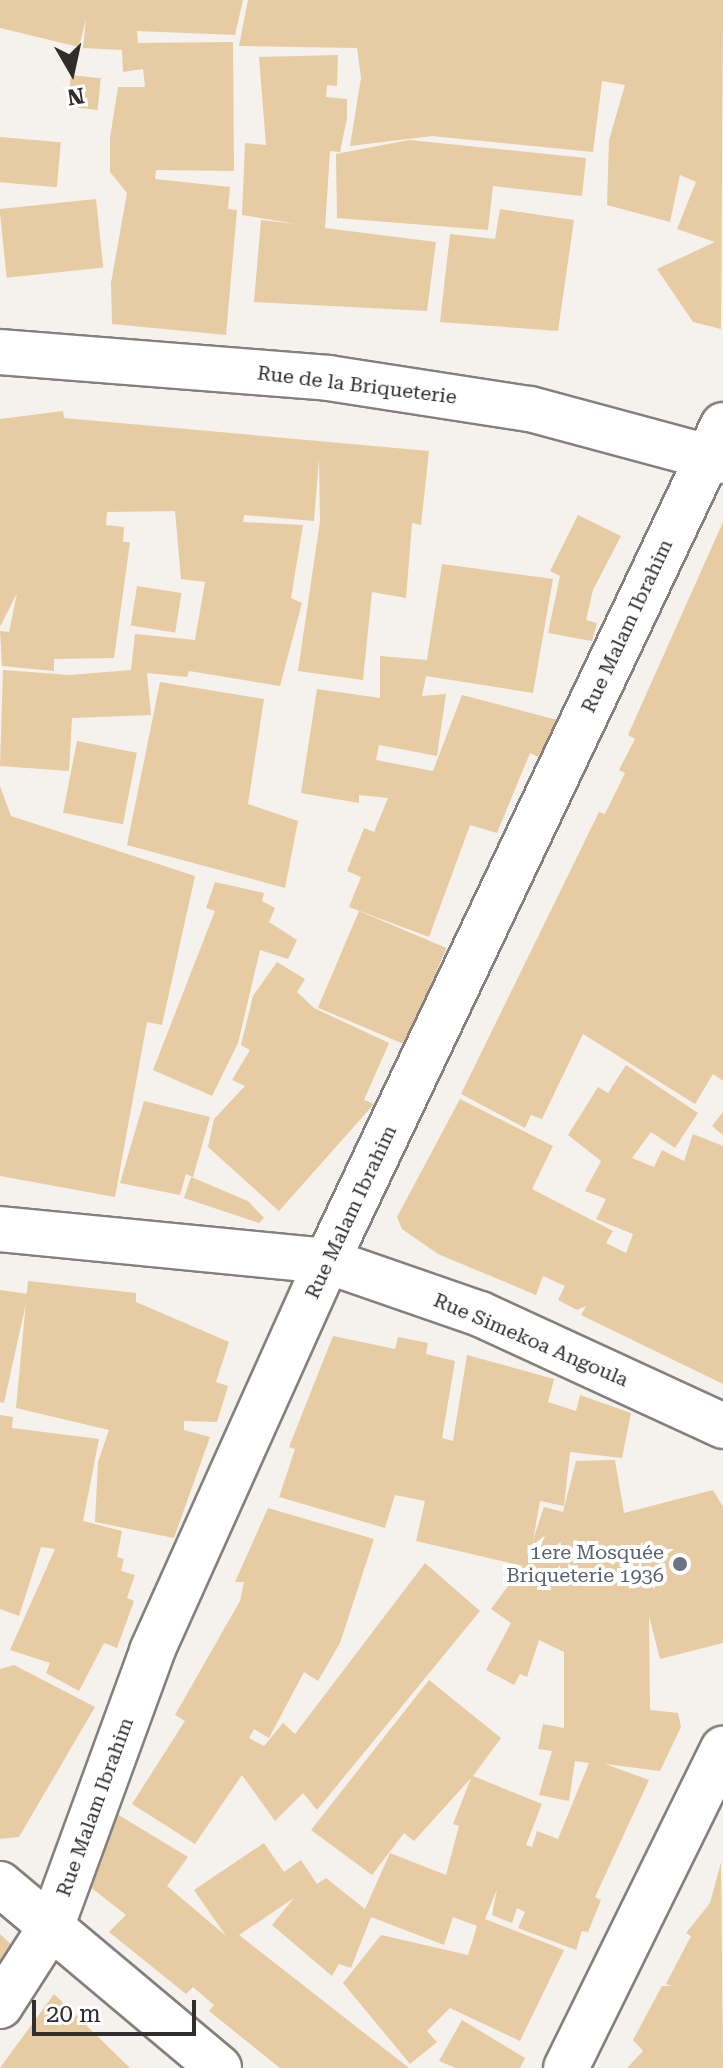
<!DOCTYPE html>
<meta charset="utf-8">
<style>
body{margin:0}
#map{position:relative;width:723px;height:2068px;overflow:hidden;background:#f5f1ed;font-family:"Roboto Serif",serif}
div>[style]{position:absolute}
.building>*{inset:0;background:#e7cba2;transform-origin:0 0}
.roads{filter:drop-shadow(2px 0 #84807d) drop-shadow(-2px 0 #84807d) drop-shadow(0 2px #84807d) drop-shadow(0 -2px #84807d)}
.street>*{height:44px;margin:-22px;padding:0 22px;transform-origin:22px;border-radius:22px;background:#fff}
.secondary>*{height:44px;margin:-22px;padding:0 22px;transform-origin:22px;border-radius:22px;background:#fff}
.dots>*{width:22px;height:22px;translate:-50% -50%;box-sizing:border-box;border:4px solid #fff;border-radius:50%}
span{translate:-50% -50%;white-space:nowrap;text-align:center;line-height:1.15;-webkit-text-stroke:8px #fff;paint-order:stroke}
.street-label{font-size:20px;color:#2f2e2c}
.worship-label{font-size:20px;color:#5b616d}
.right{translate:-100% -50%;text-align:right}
.north{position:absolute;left:32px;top:32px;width:80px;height:80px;-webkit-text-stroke:6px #fff;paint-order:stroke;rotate:171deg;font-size:22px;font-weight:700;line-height:32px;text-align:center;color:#2f2e2c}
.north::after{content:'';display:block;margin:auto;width:28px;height:36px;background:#2f2e2c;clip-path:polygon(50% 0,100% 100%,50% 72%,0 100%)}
.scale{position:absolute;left:32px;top:2000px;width:164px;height:36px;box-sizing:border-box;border:4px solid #2f2e2c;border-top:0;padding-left:10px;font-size:24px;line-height:28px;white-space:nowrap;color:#2f2e2c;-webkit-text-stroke:6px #fff;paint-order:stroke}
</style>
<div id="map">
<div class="building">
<div style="clip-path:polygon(0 0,243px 0,235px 35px,137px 31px,138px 43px,233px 42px,234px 171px,156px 170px,155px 179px,230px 187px,228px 209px,237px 210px,226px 335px,112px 324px,111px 283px,127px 193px,110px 172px,110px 138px,118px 87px,145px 87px,143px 69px,123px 72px,122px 50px,83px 48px,86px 19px,79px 47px,0 28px)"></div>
<div style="clip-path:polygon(248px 0,723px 0,721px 329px,693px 322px,657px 269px,715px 242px,677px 229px,696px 182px,680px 175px,670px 222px,607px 205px,609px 140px,625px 85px,602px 81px,593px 152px,432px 136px,350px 146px,361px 78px,357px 48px,239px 46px)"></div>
<div style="clip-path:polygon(338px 55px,337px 86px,327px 85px,326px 97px,347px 99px,347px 118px,340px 152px,330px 151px,325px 228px,436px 242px,427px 311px,254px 302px,261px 220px,297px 224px,242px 215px,245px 143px,266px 145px,259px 57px)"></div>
<div style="left:71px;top:75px;width:30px;height:32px;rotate:6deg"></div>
<div style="left:0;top:137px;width:61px;height:45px;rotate:5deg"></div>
<div style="clip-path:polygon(409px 140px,586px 158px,582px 196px,493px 186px,488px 230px,337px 218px,336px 154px)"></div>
<div style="left:96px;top:199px;width:69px;height:97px;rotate:84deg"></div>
<div style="clip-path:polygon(500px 209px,574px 220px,558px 331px,440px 322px,450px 234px,495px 239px)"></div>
<div style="clip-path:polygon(63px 411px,64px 418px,429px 451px,421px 525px,412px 523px,406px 598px,372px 592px,363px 680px,298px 671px,320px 521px,319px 459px,314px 521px,244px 515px,243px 522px,303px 525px,291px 598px,302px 603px,280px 686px,189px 671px,187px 677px,147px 673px,151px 715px,72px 718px,69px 771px,0 766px,3px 670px,70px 675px,131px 670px,135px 634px,195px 640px,205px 582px,181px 579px,175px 511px,107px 512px,106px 525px,124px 527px,123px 542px,130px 542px,114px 658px,54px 659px,54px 671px,2px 666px,0 631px,9px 632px,17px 593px,0 627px,0 419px)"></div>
<div style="clip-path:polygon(578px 515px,621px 536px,593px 590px,586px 620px,597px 623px,592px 641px,548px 633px,560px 576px,550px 571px)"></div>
<div style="clip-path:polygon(723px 522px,723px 1081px,713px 1074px,695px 1104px,583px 1034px,542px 1119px,531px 1115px,525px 1128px,461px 1094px,599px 812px,605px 814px,625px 773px,619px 770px,635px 739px,628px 735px)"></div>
<div style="clip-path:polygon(442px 564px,553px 579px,533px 693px,426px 676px,422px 696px,446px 694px,437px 756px,379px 745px,376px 760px,433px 771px,462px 695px,561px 721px,543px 759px,530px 753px,497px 833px,470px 825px,429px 937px,349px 907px,361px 877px,347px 871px,364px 828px,374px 832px,388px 798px,359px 795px,359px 803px,301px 793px,317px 689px,380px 698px,380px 656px,427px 660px)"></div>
<div style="left:137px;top:586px;width:45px;height:40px;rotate:9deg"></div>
<div style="clip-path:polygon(160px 682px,264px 699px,248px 804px,298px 821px,285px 888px,127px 845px)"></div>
<div style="left:77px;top:741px;width:61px;height:73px;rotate:11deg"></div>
<div style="clip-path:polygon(0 786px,11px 816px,195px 876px,162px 1025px,147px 1022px,115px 1197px,0 1176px)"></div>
<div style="clip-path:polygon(215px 882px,264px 893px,262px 901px,275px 908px,269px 922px,297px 940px,288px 959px,260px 950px,238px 1043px,212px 1096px,153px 1070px,215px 911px,206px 908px)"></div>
<div style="left:359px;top:911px;width:95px;height:105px;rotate:23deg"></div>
<div style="clip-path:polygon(277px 962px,305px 979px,297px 992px,314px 1008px,389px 1043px,364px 1100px,374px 1104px,279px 1211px,208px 1147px,214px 1119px,245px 1086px,232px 1080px,250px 1050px,241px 1045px,253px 996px)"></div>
<div style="clip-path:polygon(626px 1065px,698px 1113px,675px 1148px,651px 1132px,632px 1158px,654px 1167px,662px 1150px,684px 1161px,693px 1134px,723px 1146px,723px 1384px,581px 1315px,586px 1306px,577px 1310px,558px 1300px,565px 1286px,543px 1276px,536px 1295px,438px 1254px,402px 1229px,397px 1217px,460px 1099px,553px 1146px,532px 1189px,613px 1231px,606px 1243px,626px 1253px,633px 1234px,596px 1219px,606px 1199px,585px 1191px,601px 1161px,568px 1135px,598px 1087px,608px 1093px)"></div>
<div style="clip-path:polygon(144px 1101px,210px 1117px,193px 1177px,186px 1174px,180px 1195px,120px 1183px)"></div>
<div style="clip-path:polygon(723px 1112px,723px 1135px,712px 1126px)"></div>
<div style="clip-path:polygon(191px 1177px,248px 1201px,264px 1218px,259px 1223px,184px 1198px)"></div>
<div style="clip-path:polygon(28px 1281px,136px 1293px,136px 1302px,229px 1342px,216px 1382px,228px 1386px,217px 1422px,184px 1421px,184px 1430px,210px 1437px,174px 1538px,95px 1522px,98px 1462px,109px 1430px,16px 1408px)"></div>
<div style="clip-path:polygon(0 1290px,28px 1294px,4px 1403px,0 1402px)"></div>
<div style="clip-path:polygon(333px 1336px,395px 1349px,398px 1337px,428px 1343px,426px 1354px,455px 1361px,442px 1438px,453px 1441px,467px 1355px,554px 1379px,548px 1402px,576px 1411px,580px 1395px,631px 1413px,622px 1458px,570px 1452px,564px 1506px,540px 1501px,533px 1540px,544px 1507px,563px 1512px,576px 1461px,615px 1460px,624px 1513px,713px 1490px,723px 1507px,723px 1643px,660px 1659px,649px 1616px,650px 1710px,678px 1713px,681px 1727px,660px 1771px,605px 1764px,649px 1780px,595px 1897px,601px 1900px,588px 1932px,582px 1931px,576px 1950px,518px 1928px,525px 1912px,517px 1908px,512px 1923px,492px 1915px,497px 1889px,485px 1919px,564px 1950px,520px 2041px,450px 2008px,427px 2031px,437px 2042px,410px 2064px,343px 1983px,381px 1935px,468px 1955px,477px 1926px,453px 1917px,444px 1945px,371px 1917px,351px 1968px,339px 1964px,332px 1976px,272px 1925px,294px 1898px,239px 1935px,409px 2068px,280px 2068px,209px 2011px,214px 2005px,193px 1987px,186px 1994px,109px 1932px,126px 1915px,80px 1879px,117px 1814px,188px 1857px,167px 1886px,226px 1936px,194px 1890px,264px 1843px,284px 1872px,301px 1860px,317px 1884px,326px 1878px,365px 1909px,390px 1853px,446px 1875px,459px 1826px,453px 1824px,471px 1778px,414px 1841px,404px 1833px,372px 1875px,311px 1830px,429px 1680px,501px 1738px,473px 1776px,542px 1804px,526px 1845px,532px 1847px,537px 1831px,558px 1839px,589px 1763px,575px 1761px,569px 1801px,539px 1795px,552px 1751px,538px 1749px,543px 1724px,564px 1728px,564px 1652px,539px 1640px,527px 1677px,520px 1674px,514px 1685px,486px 1670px,511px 1623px,491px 1609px,523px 1566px,416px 1541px,425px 1501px,395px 1495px,385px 1528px,279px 1497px,295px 1449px,289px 1447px)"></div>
<div style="clip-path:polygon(0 1415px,13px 1417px,12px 1428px,99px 1439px,83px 1521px,122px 1531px,117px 1557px,124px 1559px,121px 1571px,135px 1575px,127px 1598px,134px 1601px,117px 1648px,104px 1643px,79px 1691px,46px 1673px,50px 1663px,10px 1650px,55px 1549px,41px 1547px,19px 1616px,0 1609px)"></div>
<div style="clip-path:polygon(268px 1508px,374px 1539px,340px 1643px,318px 1681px,304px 1672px,269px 1738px,254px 1729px,249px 1738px,264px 1746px,283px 1723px,295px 1734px,425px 1563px,480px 1611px,317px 1810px,303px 1793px,275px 1821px,242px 1775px,195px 1844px,132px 1804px,185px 1721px,175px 1715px,240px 1601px,244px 1582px,235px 1582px)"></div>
<div style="clip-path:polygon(14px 1665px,95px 1707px,19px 1837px,0 1839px,0 1669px)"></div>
<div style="clip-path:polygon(721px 1862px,723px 2068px,627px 2068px,643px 2051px,633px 2040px,662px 1986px,672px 1986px,666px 1984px,691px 1936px,686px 1933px,710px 1903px)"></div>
<div style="clip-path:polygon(0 1934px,17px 1950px,0 1977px)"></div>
<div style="clip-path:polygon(54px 1994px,130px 2068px,0 2068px)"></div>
<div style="clip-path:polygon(462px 2020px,525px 2058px,520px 2068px,456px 2068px,439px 2061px)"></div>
</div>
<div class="roads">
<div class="street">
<div style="left:0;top:352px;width:330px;rotate:4.5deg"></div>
<div style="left:329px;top:378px;width:203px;rotate:8.8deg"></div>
<div style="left:530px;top:409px;width:200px;rotate:15.1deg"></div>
<div style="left:0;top:1884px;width:286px;rotate:40deg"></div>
<div style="left:0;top:2006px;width:96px;rotate:-57.3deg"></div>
<div style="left:52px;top:1925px;width:292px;rotate:-69.9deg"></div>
<div style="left:152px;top:1651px;width:427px;rotate:-65.8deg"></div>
<div style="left:566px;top:2068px;width:356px;rotate:-63.8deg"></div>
</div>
<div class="secondary">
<div style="left:0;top:1229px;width:329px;rotate:5.6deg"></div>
<div style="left:327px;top:1261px;width:162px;rotate:19.1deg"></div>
<div style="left:480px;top:1314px;width:268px;rotate:24.7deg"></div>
<div style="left:327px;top:1261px;width:925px;rotate:-64.65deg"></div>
</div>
</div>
<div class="dots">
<div style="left:680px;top:1564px;background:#6b7280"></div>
</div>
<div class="street-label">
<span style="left:357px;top:385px;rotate:7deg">Rue de la Briqueterie</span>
<span style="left:627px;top:626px;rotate:-65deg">Rue Malam Ibrahim</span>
<span style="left:351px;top:1212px;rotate:-65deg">Rue Malam Ibrahim</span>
<span style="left:531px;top:1340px;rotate:23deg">Rue Simekoa Angoula</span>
<span style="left:95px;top:1807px;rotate:-70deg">Rue Malam Ibrahim</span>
</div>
<div class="worship-label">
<span class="right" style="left:664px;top:1564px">1ere Mosquée<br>Briqueterie 1936</span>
</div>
<div class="north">N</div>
<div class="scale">20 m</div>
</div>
